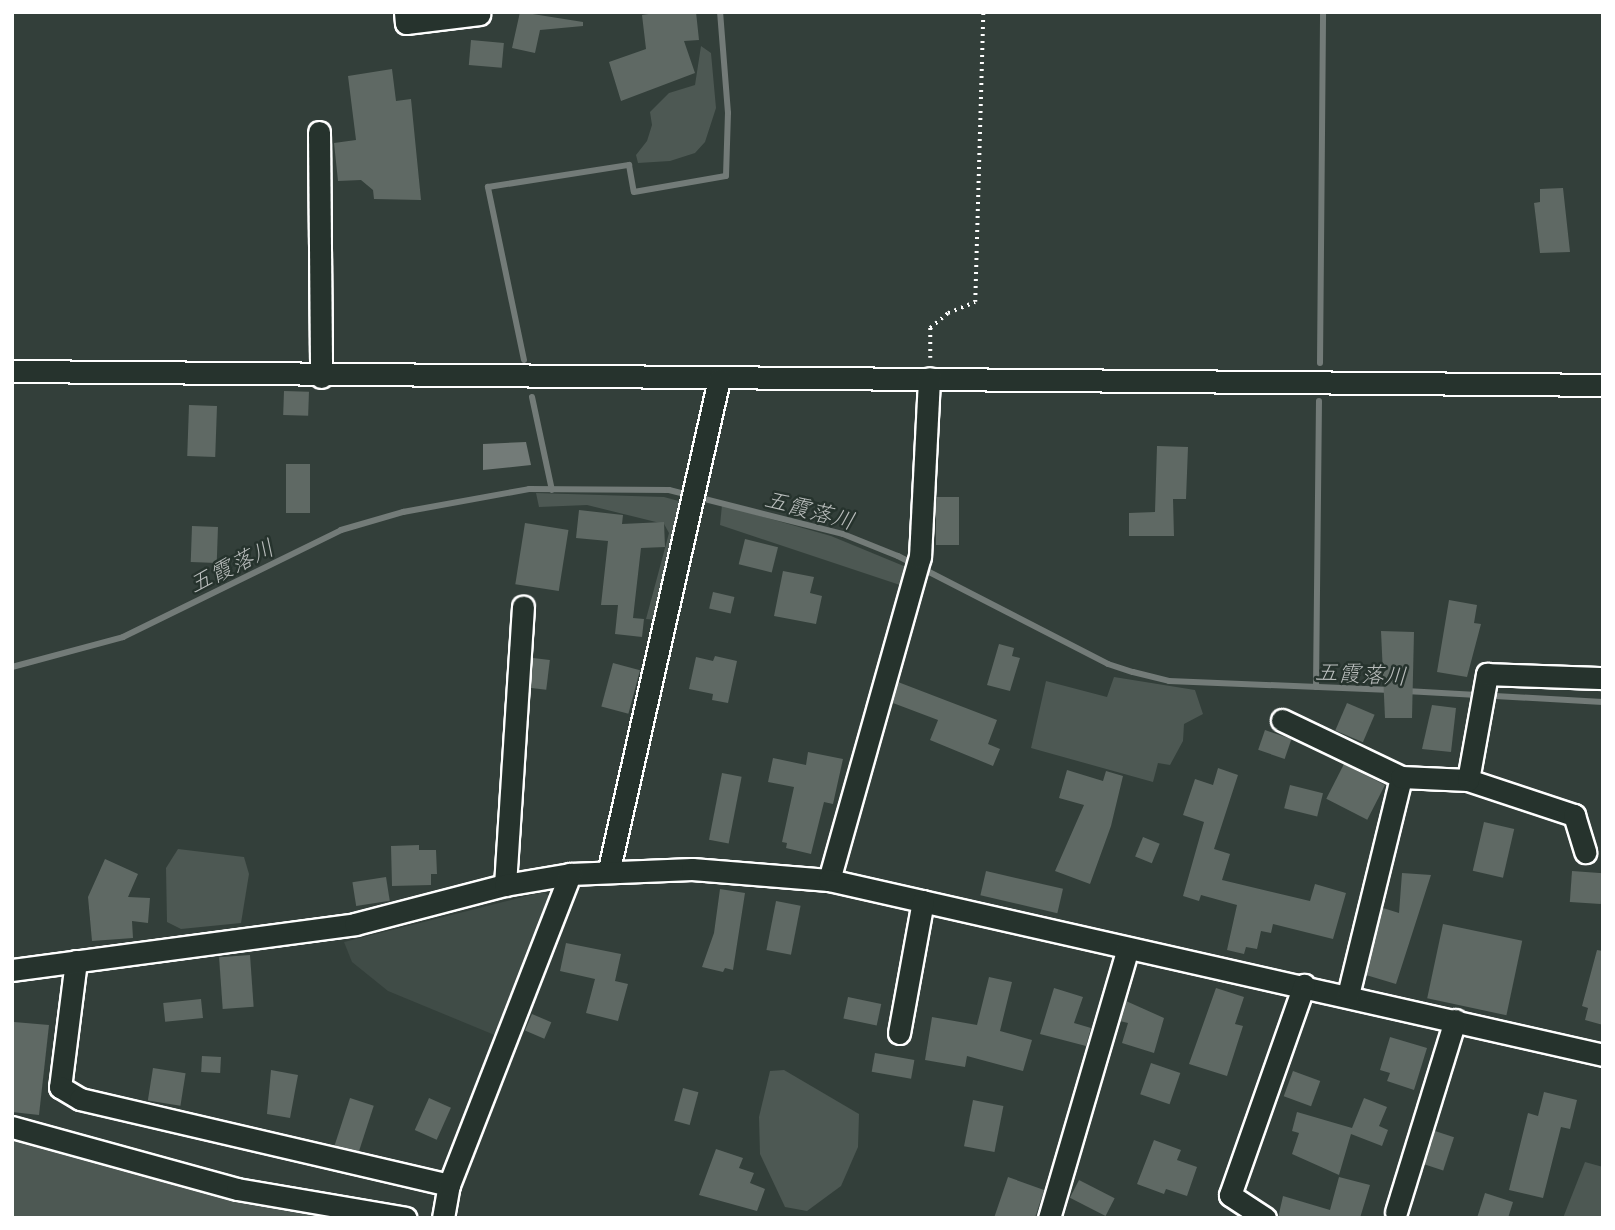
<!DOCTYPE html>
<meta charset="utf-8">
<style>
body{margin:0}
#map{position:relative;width:1615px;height:1230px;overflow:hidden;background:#333f3a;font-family:"Playpen Sans","Klee One",sans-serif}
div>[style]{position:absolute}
.built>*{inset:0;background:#404c47}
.green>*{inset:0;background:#4d5853}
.water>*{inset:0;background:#737b78}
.stream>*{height:6px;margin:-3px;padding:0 3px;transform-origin:3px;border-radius:3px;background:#737b78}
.building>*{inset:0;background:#5f6964;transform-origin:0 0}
.path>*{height:3.5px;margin-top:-1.75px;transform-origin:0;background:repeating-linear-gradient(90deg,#fff 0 2px,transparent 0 7px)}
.roads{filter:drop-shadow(2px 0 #fff) drop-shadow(-2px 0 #fff) drop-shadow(0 2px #fff) drop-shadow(0 -2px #fff)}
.minor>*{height:21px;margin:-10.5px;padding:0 10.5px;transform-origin:10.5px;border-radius:10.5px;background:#26332d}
span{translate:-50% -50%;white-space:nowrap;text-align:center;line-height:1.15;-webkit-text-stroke:5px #26332d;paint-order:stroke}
.water-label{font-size:23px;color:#b9bdbc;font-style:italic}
.frame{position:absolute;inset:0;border:14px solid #fff;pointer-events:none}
</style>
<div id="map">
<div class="built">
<div style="clip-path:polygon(543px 892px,553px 898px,497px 1036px,388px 991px,352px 962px,344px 942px)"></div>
</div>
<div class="green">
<div style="clip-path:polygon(701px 46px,711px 53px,716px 108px,705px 142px,695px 153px,670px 161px,638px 163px,636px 155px,647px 141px,652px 125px,650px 112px,669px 93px,695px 85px)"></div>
<div style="clip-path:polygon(536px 493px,664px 497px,686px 503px,659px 620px,646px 619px,669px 533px,664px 524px,587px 505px,539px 507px)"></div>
<div style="clip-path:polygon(722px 505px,831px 536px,911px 569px,906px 587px,720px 525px)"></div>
<div style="clip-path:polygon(1114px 677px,1195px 690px,1203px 714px,1184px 724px,1183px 741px,1170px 765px,1158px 763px,1153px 782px,1031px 748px,1046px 681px,1107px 697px)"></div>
<div style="clip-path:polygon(178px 849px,244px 857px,249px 874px,241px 923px,181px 929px,167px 922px,166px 868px)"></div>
<div style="clip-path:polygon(784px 1070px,859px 1114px,858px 1147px,841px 1186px,807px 1211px,785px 1207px,760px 1154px,759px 1117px,770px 1071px)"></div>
<div style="clip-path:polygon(12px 1136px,235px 1201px,339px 1218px,12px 1218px)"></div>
<div style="clip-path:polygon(1585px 1162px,1603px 1167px,1603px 1218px,1563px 1218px)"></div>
</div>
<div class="water">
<div style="clip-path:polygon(526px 442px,531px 465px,483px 470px,483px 444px)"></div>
</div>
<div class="stream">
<div style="left:524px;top:360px;width:177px;rotate:-101.8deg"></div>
<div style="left:488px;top:187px;width:143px;rotate:-8.9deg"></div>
<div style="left:629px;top:165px;width:27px;rotate:80deg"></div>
<div style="left:634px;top:192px;width:93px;rotate:-9.9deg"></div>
<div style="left:726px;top:176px;width:63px;rotate:-88.2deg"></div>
<div style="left:728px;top:113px;width:101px;rotate:-94.5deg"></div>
<div style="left:1320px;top:363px;width:351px;rotate:-89.5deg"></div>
<div style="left:532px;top:397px;width:95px;rotate:77.9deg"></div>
<div style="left:12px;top:667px;width:115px;rotate:-15.1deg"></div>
<div style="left:123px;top:637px;width:243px;rotate:-26.1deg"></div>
<div style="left:341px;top:530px;width:65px;rotate:-16.2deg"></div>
<div style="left:403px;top:512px;width:128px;rotate:-10.3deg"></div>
<div style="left:529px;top:489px;width:140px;rotate:0.4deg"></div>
<div style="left:669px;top:490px;width:179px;rotate:14.2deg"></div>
<div style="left:843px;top:534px;width:59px;rotate:21.8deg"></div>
<div style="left:898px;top:556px;width:236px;rotate:27.2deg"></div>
<div style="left:1108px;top:664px;width:26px;rotate:18deg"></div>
<div style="left:1133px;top:672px;width:37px;rotate:14deg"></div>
<div style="left:1169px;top:681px;width:222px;rotate:2.3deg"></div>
<div style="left:1316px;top:687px;width:286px;rotate:-89.4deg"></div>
<div style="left:1406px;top:691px;width:197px;rotate:3.2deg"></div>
</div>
<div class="building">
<div style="clip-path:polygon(520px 12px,583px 22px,583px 26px,540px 30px,535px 53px,512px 48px)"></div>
<div style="clip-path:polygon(662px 12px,696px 12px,699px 40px,684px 41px,695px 73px,621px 101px,609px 62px,646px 49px,642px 15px)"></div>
<div style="left:471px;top:40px;width:33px;height:25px;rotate:5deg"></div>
<div style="clip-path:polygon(392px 69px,396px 101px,411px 99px,421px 200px,374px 199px,373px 190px,361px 180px,338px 181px,334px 143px,356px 140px,348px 76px)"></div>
<div style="clip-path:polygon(1563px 188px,1570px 252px,1540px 253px,1534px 203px,1540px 202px,1540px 189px)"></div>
<div style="left:284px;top:391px;width:25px;height:24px;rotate:2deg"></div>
<div style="left:189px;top:405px;width:28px;height:51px;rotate:2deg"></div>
<div style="clip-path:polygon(1157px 446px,1188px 447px,1186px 499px,1173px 499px,1174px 536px,1129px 536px,1129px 513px,1155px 512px)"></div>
<div style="left:286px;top:464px;width:24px;height:49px"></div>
<div style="left:936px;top:497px;width:23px;height:48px"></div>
<div style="clip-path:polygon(579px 510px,623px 515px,622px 524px,664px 522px,665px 547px,641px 548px,633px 618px,644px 619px,642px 637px,615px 634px,618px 605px,601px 605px,608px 541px,576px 538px)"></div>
<div style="left:525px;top:523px;width:44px;height:62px;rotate:9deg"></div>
<div style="left:192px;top:526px;width:26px;height:36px;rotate:2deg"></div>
<div style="left:745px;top:539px;width:34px;height:26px;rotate:14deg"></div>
<div style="clip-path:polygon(783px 571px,814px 577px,810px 593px,822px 596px,816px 624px,774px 616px)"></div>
<div style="left:713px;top:592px;width:22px;height:17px;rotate:13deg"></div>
<div style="clip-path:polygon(1449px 600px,1477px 605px,1474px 623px,1481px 624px,1467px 677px,1437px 672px)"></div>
<div style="clip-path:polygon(1381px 631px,1414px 632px,1412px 718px,1385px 718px)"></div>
<div style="clip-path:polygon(999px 644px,1014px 648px,1012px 656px,1020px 658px,1010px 691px,987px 685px)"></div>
<div style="clip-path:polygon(715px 656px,737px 661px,728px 703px,712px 700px,713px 694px,689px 689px,696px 657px,713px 661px)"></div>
<div style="left:533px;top:658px;width:17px;height:30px;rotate:7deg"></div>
<div style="left:613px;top:663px;width:28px;height:45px;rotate:15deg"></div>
<div style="clip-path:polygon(898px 682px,997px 720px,988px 744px,1000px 749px,993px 766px,930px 740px,938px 720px,893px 703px)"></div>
<div style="left:1347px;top:703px;width:30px;height:30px;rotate:23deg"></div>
<div style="clip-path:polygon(1432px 705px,1456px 708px,1451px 752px,1422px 749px)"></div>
<div style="left:1265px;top:730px;width:28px;height:21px;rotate:19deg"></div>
<div style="clip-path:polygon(808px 752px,843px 759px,833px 804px,824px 802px,811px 854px,786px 848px,787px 843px,782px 842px,794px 787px,768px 782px,773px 758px,806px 765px)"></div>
<div style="left:1344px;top:764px;width:46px;height:39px;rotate:27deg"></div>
<div style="clip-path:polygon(1218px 768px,1238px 775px,1214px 849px,1230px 854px,1222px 880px,1310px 901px,1315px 884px,1346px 893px,1333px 939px,1273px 924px,1271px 933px,1261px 931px,1257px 949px,1246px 947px,1244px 954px,1227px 950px,1237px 905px,1201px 895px,1199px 901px,1183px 896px,1204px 822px,1183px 815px,1195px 779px,1213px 785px)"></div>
<div style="clip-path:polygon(1067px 770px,1103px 781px,1106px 771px,1123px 776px,1111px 826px,1090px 884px,1055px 871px,1084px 805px,1059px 798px)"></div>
<div style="left:722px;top:773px;width:20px;height:68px;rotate:11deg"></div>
<div style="left:1290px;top:785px;width:34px;height:24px;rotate:14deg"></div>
<div style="left:1484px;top:822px;width:31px;height:50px;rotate:13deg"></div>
<div style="left:1143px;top:837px;width:18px;height:21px;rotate:22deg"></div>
<div style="clip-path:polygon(419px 845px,419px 850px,436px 850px,437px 874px,431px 874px,431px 885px,392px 886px,391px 846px)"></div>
<div style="clip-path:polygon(105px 859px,138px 874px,128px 897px,150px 898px,148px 923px,132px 921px,133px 938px,92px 941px,88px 897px)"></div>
<div style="left:986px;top:871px;width:79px;height:25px;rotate:13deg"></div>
<div style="left:1572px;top:871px;width:31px;height:31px;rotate:4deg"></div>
<div style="clip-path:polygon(1402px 873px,1431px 875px,1396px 984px,1366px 975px,1383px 908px,1399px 913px)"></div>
<div style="left:386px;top:877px;width:24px;height:34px;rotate:81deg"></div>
<div style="clip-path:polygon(720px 889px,745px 893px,733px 970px,725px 968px,723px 972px,702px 967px,714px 933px)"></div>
<div style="left:776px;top:901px;width:25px;height:50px;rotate:11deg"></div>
<div style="left:1443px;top:924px;width:81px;height:76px;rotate:12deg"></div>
<div style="clip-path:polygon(566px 943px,621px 954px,615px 981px,628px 984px,618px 1021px,586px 1013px,595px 979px,560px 971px)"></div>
<div style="clip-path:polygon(1597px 950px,1603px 951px,1603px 1025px,1585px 1020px,1588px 1008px,1582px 1006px)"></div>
<div style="left:250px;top:955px;width:52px;height:31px;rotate:86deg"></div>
<div style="clip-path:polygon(989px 977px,1012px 982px,1000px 1031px,1032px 1040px,1023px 1071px,967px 1056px,965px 1067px,925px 1060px,932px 1017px,977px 1025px)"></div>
<div style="clip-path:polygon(1054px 988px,1083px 997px,1074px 1023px,1091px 1028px,1086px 1046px,1040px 1034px)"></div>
<div style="clip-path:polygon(1216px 988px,1244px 997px,1235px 1024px,1243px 1026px,1227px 1076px,1189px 1064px)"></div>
<div style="left:848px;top:997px;width:34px;height:22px;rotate:12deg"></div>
<div style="left:201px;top:999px;width:19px;height:38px;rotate:84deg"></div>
<div style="clip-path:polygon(1126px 1001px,1164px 1018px,1154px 1053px,1122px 1043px,1128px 1023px,1120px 1021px)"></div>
<div style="left:532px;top:1014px;width:21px;height:18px;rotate:23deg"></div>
<div style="clip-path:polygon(14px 1022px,49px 1025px,39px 1115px,12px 1112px)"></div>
<div style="clip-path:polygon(1390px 1037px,1427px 1048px,1414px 1090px,1387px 1081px,1390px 1073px,1380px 1070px)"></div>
<div style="left:875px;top:1053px;width:40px;height:19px;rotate:10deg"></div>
<div style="left:202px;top:1056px;width:19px;height:16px;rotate:3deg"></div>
<div style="left:1151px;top:1063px;width:31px;height:33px;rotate:19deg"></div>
<div style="left:153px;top:1068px;width:33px;height:33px;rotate:9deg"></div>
<div style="clip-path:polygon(271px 1070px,298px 1075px,290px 1118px,267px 1114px)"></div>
<div style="left:1293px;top:1071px;width:29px;height:27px;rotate:20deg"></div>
<div style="left:683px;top:1088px;width:16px;height:34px;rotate:15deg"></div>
<div style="clip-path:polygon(1544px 1092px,1577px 1100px,1570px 1129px,1561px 1127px,1543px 1198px,1509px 1190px,1528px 1113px,1538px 1116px)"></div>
<div style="left:350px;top:1098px;width:25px;height:50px;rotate:18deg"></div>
<div style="left:429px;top:1098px;width:24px;height:35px;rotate:24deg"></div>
<div style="clip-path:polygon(1364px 1098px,1387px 1107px,1379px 1126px,1388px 1130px,1382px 1146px,1351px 1134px,1339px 1175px,1292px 1154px,1299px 1133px,1292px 1131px,1297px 1112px,1352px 1128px)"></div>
<div style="left:973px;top:1100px;width:31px;height:47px;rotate:11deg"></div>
<div style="left:1435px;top:1131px;width:20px;height:35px;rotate:18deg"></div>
<div style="clip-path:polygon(1154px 1140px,1181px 1150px,1177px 1160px,1197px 1167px,1187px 1196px,1166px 1189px,1164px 1194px,1137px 1184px)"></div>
<div style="clip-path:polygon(716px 1149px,743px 1158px,739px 1168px,754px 1173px,750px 1183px,765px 1189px,757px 1211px,699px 1195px)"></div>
<div style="clip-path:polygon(1008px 1177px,1044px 1190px,1035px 1218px,994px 1218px)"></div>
<div style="clip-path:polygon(1339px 1177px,1370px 1185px,1360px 1218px,1278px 1218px,1283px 1196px,1330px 1210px)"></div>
<div style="left:1079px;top:1180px;width:40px;height:20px;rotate:27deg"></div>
<div style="clip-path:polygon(1485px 1193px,1513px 1202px,1508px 1218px,1477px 1218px)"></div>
</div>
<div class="path">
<div style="left:930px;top:358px;width:30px;rotate:-90deg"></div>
<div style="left:930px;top:328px;width:23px;rotate:-40deg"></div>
<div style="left:948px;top:313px;width:29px;rotate:-22deg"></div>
<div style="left:975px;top:302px;width:290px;rotate:-88.4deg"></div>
</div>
<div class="roads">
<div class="minor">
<div style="left:405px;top:12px;width:11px;rotate:85deg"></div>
<div style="left:406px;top:23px;width:74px;rotate:-7deg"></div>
<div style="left:319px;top:132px;width:245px;rotate:89.5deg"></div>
<div style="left:12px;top:371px;width:1591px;rotate:0.5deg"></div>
<div style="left:1282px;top:720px;width:132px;rotate:25.6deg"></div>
<div style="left:1468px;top:780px;width:112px;rotate:18.3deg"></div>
<div style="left:1574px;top:815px;width:39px;rotate:73deg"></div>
<div style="left:609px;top:869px;width:502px;rotate:-77.35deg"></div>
<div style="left:829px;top:880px;width:336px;rotate:-74.3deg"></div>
<div style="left:920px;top:557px;width:179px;rotate:-87.1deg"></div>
<div style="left:505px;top:885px;width:279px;rotate:-86.3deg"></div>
<div style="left:76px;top:961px;width:127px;rotate:97.2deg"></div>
<div style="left:60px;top:1087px;width:23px;rotate:31deg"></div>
<div style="left:80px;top:1099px;width:379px;rotate:13.1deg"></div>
<div style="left:12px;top:970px;width:346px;rotate:-7.6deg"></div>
<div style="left:355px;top:924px;width:155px;rotate:-14.6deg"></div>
<div style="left:505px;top:885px;width:66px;rotate:-9.6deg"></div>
<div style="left:570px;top:874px;width:122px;rotate:-2.3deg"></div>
<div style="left:692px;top:869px;width:137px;rotate:4.6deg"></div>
<div style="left:829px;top:880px;width:794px;rotate:12.74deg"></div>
<div style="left:1348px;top:995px;width:224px;rotate:-76.3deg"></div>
<div style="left:1401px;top:777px;width:67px;rotate:2.6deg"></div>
<div style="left:1468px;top:780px;width:108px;rotate:-79.8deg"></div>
<div style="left:1487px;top:674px;width:116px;rotate:2deg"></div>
<div style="left:899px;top:1033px;width:134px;rotate:-79.7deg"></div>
<div style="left:12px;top:1127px;width:233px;rotate:15.4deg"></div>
<div style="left:237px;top:1189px;width:171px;rotate:9.7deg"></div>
<div style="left:1396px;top:1212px;width:201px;rotate:-72.9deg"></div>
<div style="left:443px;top:1218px;width:34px;rotate:-80deg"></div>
<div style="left:449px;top:1185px;width:334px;rotate:-68.7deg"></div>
<div style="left:1049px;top:1218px;width:281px;rotate:-73.7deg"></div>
<div style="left:1265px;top:1218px;width:42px;rotate:-146.7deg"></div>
<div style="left:1230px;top:1195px;width:223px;rotate:-70.6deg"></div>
</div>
</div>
<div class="water-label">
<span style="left:810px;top:509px;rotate:15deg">五霞落川</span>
<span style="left:231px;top:565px;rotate:-26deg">五霞落川</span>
<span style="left:1361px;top:673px;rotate:3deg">五霞落川</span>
</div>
<div class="frame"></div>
</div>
